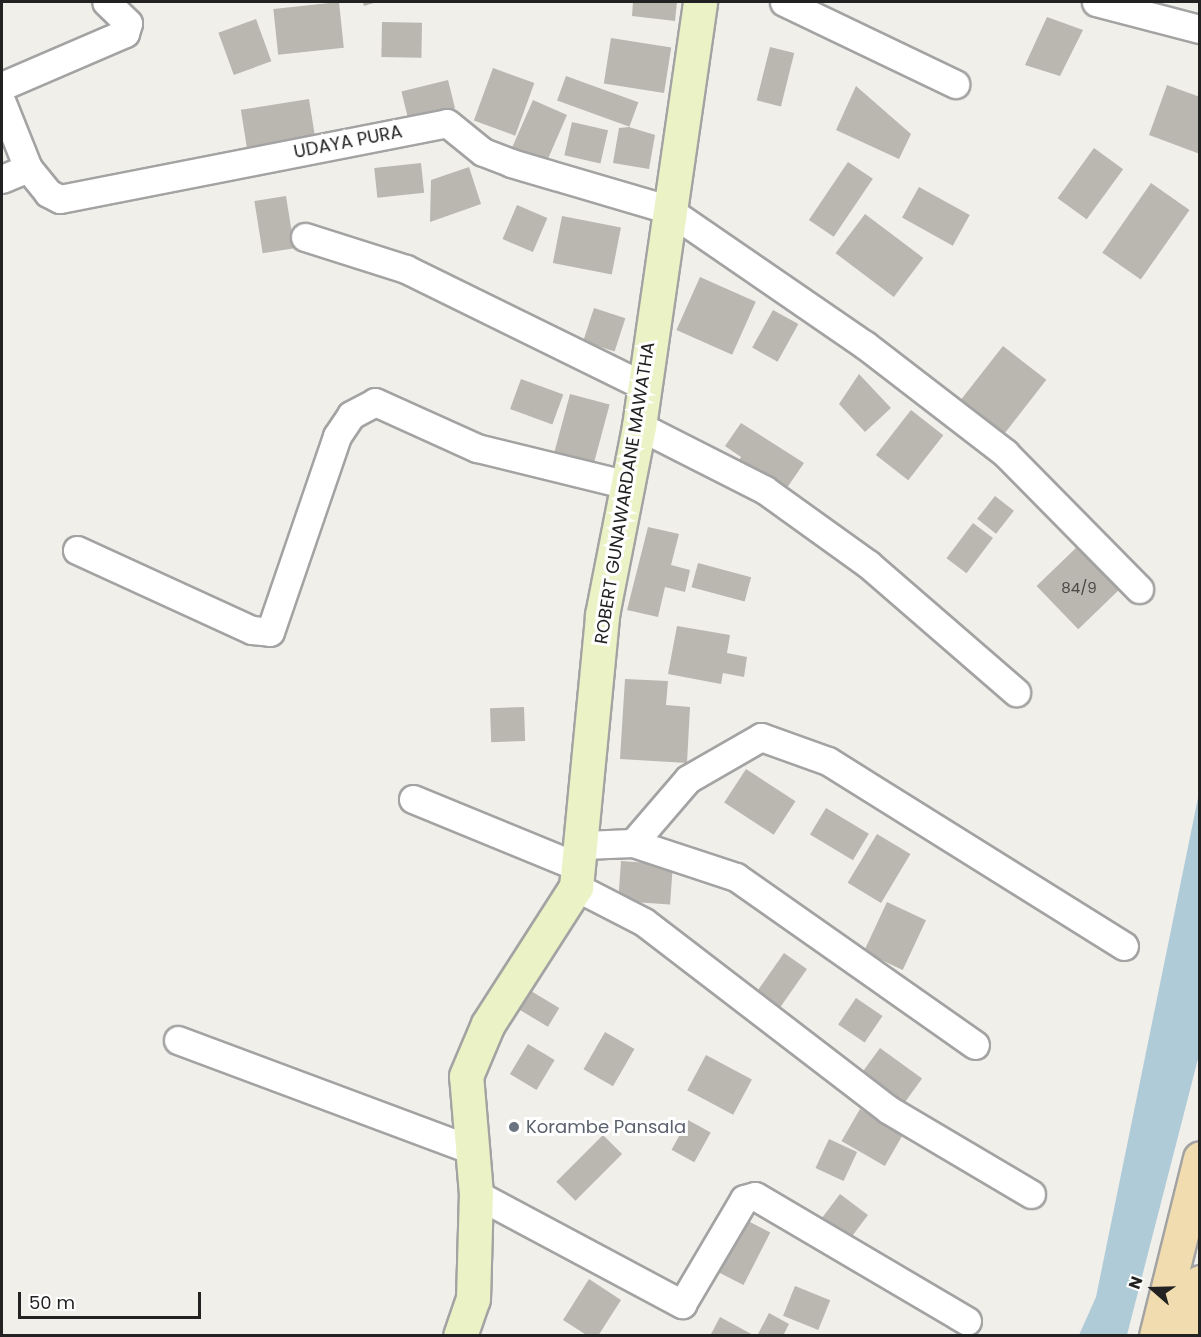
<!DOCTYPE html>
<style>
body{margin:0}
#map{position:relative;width:1201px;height:1337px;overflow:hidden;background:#f1efea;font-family:Poppins,sans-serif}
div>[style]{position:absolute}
.water>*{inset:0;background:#b0cbd8}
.building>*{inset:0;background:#bab6b0;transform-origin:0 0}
.roads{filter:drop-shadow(2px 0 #a3a3a3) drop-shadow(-2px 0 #a3a3a3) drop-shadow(0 2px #a3a3a3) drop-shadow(0 -2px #a3a3a3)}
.street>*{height:27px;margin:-13.5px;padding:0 13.5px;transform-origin:13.5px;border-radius:13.5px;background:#fff}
.secondary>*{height:33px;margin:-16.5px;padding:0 16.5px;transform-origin:16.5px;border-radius:16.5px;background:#ebf3c6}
.primary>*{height:33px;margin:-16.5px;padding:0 16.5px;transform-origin:16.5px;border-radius:16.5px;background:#f1dcaf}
.dots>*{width:16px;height:16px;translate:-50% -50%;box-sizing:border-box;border:3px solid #fff;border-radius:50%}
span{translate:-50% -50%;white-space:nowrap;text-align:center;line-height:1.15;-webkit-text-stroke:6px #fff;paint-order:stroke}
.number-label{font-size:15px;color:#484746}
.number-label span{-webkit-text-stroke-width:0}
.street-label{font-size:18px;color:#222}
.worship-label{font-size:18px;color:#5b616d}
.left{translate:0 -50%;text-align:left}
.frame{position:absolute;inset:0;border:3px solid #222;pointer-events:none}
.north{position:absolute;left:1123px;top:1259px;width:60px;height:60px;-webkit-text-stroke:4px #fff;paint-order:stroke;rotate:290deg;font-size:16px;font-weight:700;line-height:24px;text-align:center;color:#222}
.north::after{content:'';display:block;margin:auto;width:21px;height:27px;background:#222;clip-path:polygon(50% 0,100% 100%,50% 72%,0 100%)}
.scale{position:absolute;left:18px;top:1292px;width:183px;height:27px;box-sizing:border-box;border:3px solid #222;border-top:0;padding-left:8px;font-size:18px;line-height:21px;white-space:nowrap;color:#222;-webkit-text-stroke:4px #fff;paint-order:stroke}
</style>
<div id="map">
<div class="water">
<div style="clip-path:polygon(1199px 793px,1199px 1055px,1127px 1335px,1079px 1335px,1096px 1297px)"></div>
</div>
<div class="building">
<div style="left:339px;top:2px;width:46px;height:66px;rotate:84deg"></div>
<div style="clip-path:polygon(363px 2px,377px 2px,364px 6px)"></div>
<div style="clip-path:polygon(633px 2px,677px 2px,675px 21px,632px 16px)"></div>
<div style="clip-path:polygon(1047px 17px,1083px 30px,1060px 76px,1025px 65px)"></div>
<div style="left:256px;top:19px;width:45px;height:40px;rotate:70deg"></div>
<div style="left:382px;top:22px;width:40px;height:35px;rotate:1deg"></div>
<div style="left:611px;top:38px;width:61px;height:46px;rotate:9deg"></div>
<div style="left:770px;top:47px;width:25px;height:55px;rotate:14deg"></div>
<div style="left:493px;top:68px;width:44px;height:56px;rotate:20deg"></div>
<div style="left:566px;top:76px;width:77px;height:26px;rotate:20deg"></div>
<div style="left:448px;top:80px;width:29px;height:48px;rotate:76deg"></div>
<div style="clip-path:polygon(1167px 85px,1200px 97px,1200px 154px,1149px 135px)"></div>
<div style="clip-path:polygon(856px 86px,911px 134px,899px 159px,836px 130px)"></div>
<div style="left:309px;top:99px;width:38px;height:69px;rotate:81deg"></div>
<div style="clip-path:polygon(533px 100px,567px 115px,547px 161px,507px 159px)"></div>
<div style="left:572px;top:122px;width:37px;height:34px;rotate:13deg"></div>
<div style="clip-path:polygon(629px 127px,655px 135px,649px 169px,613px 163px,619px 128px)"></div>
<div style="left:1094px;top:148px;width:36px;height:62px;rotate:36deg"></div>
<div style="left:848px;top:162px;width:30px;height:70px;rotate:34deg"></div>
<div style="left:421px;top:163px;width:30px;height:47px;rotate:84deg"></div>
<div style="clip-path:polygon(469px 167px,481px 204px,430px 222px,431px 180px)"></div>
<div style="left:1151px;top:183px;width:47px;height:85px;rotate:35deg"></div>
<div style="left:919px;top:187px;width:58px;height:35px;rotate:29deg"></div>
<div style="left:286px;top:196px;width:53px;height:32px;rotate:81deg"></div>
<div style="left:517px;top:205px;width:33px;height:37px;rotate:23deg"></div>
<div style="left:865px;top:214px;width:73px;height:49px;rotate:37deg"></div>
<div style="left:562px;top:216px;width:60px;height:48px;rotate:11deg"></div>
<div style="left:700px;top:277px;width:61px;height:58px;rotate:24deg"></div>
<div style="left:594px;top:308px;width:33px;height:35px;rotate:18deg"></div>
<div style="left:773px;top:310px;width:29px;height:43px;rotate:29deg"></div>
<div style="left:1003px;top:346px;width:55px;height:68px;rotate:38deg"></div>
<div style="clip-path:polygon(859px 374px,891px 408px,865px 432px,839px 404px)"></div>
<div style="left:521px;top:379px;width:45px;height:32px;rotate:20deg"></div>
<div style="left:570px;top:394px;width:41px;height:70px;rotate:15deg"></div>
<div style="left:911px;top:410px;width:41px;height:57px;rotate:38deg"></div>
<div style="clip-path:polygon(741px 423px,804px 463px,780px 498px,735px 467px,741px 457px,725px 446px)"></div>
<div style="left:995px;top:496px;width:24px;height:29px;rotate:38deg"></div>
<div style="left:973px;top:523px;width:25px;height:44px;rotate:37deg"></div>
<div style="clip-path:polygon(648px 527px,679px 534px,671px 565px,690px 570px,685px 592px,665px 587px,658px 617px,627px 610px)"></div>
<div style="left:1079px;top:545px;width:60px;height:59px;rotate:46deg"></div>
<div style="left:698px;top:563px;width:55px;height:25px;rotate:15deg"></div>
<div style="clip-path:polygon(677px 626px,730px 635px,727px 653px,747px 657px,744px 677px,723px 673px,721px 684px,668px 674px)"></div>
<div style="clip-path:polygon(625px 679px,668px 681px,666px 705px,690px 707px,687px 763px,620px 759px)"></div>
<div style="left:524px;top:707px;width:34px;height:34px;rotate:88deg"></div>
<div style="left:746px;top:769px;width:59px;height:40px;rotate:33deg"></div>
<div style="left:826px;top:808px;width:50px;height:31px;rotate:31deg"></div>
<div style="left:877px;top:834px;width:39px;height:57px;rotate:31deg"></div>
<div style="left:621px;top:861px;width:52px;height:40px;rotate:4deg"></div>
<div style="left:887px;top:902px;width:43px;height:55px;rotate:25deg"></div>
<div style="left:784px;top:953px;width:28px;height:56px;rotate:35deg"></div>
<div style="left:531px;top:991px;width:33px;height:22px;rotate:31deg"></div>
<div style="left:856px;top:998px;width:32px;height:32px;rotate:34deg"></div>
<div style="left:605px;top:1032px;width:34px;height:43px;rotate:30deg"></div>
<div style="left:528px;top:1044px;width:31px;height:35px;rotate:31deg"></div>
<div style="left:880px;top:1048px;width:52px;height:36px;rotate:36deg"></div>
<div style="left:706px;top:1055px;width:52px;height:40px;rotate:28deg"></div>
<div style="left:860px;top:1109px;width:50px;height:37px;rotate:30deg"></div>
<div style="left:688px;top:1120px;width:26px;height:34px;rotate:29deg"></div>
<div style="left:603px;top:1135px;width:27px;height:66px;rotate:45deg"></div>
<div style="left:829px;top:1139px;width:31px;height:32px;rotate:25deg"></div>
<div style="left:840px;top:1194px;width:35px;height:39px;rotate:37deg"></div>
<div style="left:740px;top:1217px;width:34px;height:59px;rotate:27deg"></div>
<div style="clip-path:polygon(589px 1279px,621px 1300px,598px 1336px,588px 1336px,563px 1320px)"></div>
<div style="left:795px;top:1286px;width:38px;height:32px;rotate:22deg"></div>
<div style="clip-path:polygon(769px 1313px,789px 1324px,783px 1336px,757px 1336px)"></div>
<div style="clip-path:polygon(720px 1317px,755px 1336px,710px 1336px)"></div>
</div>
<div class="roads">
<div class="street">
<div style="left:784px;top:2px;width:190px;rotate:25.6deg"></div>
<div style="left:1096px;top:2px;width:107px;rotate:14.6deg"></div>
<div style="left:2px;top:86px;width:134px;rotate:-23.3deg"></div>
<div style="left:125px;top:33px;width:10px;rotate:-73deg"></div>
<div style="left:128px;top:23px;width:30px;rotate:-136deg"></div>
<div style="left:2px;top:103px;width:70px;rotate:68.2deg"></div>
<div style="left:28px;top:168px;width:28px;rotate:157deg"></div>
<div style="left:28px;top:168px;width:32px;rotate:51deg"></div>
<div style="left:48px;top:193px;width:13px;rotate:27deg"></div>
<div style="left:60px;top:199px;width:394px;rotate:-11.1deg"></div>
<div style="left:447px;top:123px;width:46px;rotate:38.9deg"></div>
<div style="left:483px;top:152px;width:30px;rotate:21deg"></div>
<div style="left:511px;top:163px;width:163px;rotate:16.4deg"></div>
<div style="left:667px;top:209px;width:240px;rotate:34.5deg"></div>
<div style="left:865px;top:345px;width:177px;rotate:37.6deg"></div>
<div style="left:1005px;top:453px;width:191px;rotate:45.4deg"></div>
<div style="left:305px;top:237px;width:106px;rotate:17.6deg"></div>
<div style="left:406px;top:269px;width:265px;rotate:26.2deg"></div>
<div style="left:639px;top:426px;width:141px;rotate:26.9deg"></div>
<div style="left:765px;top:490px;width:127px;rotate:35.7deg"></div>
<div style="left:868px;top:564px;width:196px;rotate:40.9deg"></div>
<div style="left:77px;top:550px;width:192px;rotate:24.6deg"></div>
<div style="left:252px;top:630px;width:18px;rotate:6deg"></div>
<div style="left:270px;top:632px;width:207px;rotate:-71.1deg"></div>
<div style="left:337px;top:436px;width:25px;rotate:-56deg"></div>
<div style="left:351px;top:415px;width:27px;rotate:-28deg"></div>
<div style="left:375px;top:402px;width:112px;rotate:24.3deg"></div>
<div style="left:477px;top:448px;width:155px;rotate:13.8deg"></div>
<div style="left:413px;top:799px;width:179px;rotate:22.3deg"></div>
<div style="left:633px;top:843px;width:84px;rotate:-49.3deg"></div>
<div style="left:688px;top:779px;width:84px;rotate:-29.9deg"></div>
<div style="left:761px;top:737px;width:71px;rotate:19.7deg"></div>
<div style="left:828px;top:761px;width:349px;rotate:32deg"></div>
<div style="left:583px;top:845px;width:50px;rotate:-2.3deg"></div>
<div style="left:633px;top:843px;width:108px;rotate:18.3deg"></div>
<div style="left:736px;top:877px;width:292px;rotate:35.1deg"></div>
<div style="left:576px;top:887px;width:76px;rotate:27.2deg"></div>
<div style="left:644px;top:922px;width:309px;rotate:37.5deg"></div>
<div style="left:889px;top:1110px;width:165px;rotate:30.6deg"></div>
<div style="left:178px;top:1040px;width:311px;rotate:20.5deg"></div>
<div style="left:476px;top:1194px;width:234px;rotate:28.1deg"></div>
<div style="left:682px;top:1304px;width:122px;rotate:-59.4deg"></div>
<div style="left:744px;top:1199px;width:11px;rotate:-15deg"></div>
<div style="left:755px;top:1196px;width:246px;rotate:30.5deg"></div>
</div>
<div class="secondary">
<div style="left:460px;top:1336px;width:39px;rotate:-71deg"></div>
<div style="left:473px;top:1299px;width:105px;rotate:-88.4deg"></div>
<div style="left:476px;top:1194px;width:118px;rotate:-94.8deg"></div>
<div style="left:466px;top:1076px;width:56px;rotate:-67.1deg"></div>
<div style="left:488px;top:1024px;width:163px;rotate:-57.3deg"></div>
<div style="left:576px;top:887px;width:273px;rotate:-84.5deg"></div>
<div style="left:602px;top:615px;width:193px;rotate:-78.9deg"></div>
<div style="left:639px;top:426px;width:428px;rotate:-81.8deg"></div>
</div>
<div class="primary">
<div style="left:1156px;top:1336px;width:183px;rotate:-76.1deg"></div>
<div style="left:1185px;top:1336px;width:56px;rotate:-74.5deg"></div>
</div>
</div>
<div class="dots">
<div style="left:514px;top:1127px;background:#6b7280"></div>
</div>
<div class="number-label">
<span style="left:1079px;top:588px">84/9</span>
</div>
<div class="street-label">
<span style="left:348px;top:142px;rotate:-11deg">UDAYA PURA</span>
<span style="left:625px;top:493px;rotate:-81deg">ROBERT GUNAWARDANE MAWATHA</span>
</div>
<div class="worship-label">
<span class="left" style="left:526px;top:1127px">Korambe Pansala</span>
</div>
<div class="frame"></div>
<div class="north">N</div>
<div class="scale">50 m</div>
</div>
